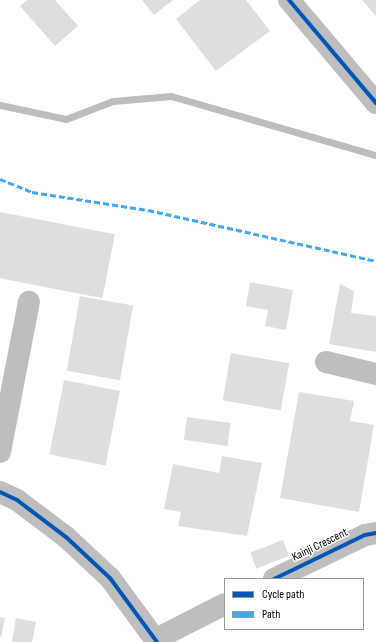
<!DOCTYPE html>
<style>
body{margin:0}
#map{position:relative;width:376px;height:642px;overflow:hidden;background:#fff;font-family:"Sofia Sans Condensed",sans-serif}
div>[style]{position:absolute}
.stream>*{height:7px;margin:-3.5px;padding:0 3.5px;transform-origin:3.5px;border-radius:3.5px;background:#bdbdbd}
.building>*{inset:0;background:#dedede;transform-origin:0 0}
.minor>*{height:22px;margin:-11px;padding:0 11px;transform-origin:11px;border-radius:11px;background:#bebebe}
.quiet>*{height:3px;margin-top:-1.5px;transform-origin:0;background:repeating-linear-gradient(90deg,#3fa9f5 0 6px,transparent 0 9px)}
.cycleway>*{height:4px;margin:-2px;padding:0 2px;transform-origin:2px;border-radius:2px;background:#0057b8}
span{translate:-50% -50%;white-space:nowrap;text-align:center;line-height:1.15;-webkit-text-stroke:3px #fff;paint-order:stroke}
.street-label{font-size:12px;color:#000}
.legend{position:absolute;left:224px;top:578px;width:140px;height:52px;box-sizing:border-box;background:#fff;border:1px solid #999;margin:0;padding:5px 7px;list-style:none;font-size:12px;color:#000}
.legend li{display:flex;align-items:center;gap:8px;height:20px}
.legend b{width:20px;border:1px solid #999}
</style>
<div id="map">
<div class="stream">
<div style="left:0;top:105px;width:67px;rotate:12deg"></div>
<div style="left:66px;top:119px;width:50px;rotate:-21deg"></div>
<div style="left:113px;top:101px;width:58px;rotate:-4.9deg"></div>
<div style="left:171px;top:96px;width:213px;rotate:16.1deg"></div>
</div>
<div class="building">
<div style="clip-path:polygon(27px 0,55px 0,78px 26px,55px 46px,20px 6px)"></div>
<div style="clip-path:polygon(142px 0,173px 0,154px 15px)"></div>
<div style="clip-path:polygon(200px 0,246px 0,270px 31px,216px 71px,176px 19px)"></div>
<div style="clip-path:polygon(362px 0,376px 0,376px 16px)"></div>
<div style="left:0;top:212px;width:117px;height:65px;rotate:11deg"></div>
<div style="clip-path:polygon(250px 282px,293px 290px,286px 330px,265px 326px,268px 310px,246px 306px)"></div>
<div style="clip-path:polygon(340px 284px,354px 291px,351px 313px,376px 316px,376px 352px,329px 344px)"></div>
<div style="left:80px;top:296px;width:54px;height:76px;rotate:10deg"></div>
<div style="left:231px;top:353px;width:59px;height:48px;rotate:10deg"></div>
<div style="left:64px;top:380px;width:57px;height:76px;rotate:11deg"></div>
<div style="clip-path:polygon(299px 392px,354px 401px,350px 421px,374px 425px,359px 512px,280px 498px)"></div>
<div style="left:187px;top:417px;width:44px;height:23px;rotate:8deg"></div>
<div style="clip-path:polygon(222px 456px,262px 463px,247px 536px,178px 526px,181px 512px,164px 509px,173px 464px,219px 473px)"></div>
<div style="left:283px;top:540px;width:17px;height:35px;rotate:69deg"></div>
<div style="clip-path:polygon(0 617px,5px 618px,1px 637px,0 637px)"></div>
<div style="clip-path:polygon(16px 618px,36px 622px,32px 642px,12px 642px)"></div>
</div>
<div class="minor">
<div style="left:289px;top:0;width:135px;rotate:49.8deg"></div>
<div style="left:326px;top:362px;width:51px;rotate:13.5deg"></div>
<div style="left:0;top:452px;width:153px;rotate:-79.1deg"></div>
<div style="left:0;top:492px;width:19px;rotate:25deg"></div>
<div style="left:17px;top:500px;width:61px;rotate:37.1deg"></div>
<div style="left:66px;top:537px;width:60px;rotate:43deg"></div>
<div style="left:110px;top:578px;width:79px;rotate:53.7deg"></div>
<div style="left:274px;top:579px;width:101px;rotate:-25.8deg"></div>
<div style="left:365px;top:535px;width:11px;rotate:-10deg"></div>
<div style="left:156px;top:639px;width:77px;rotate:-26.9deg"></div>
</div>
<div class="quiet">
<div style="left:0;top:179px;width:35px;rotate:22deg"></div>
<div style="left:32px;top:192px;width:117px;rotate:8.8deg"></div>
<div style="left:148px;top:210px;width:234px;rotate:12.6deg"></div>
</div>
<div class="cycleway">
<div style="left:289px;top:0;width:135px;rotate:49.8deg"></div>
<div style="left:0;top:492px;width:19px;rotate:25deg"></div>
<div style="left:17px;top:500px;width:61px;rotate:37.1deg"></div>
<div style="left:66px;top:537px;width:60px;rotate:43deg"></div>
<div style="left:110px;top:578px;width:79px;rotate:53.7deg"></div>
<div style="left:274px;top:579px;width:101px;rotate:-25.8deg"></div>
<div style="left:365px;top:535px;width:11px;rotate:-10deg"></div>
</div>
<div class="street-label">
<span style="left:320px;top:545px;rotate:-26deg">Kainji Crescent</span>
</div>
<ul class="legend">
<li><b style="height:5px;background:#0057b8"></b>Cycle path</li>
<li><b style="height:5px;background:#3fa9f5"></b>Path</li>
</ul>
</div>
